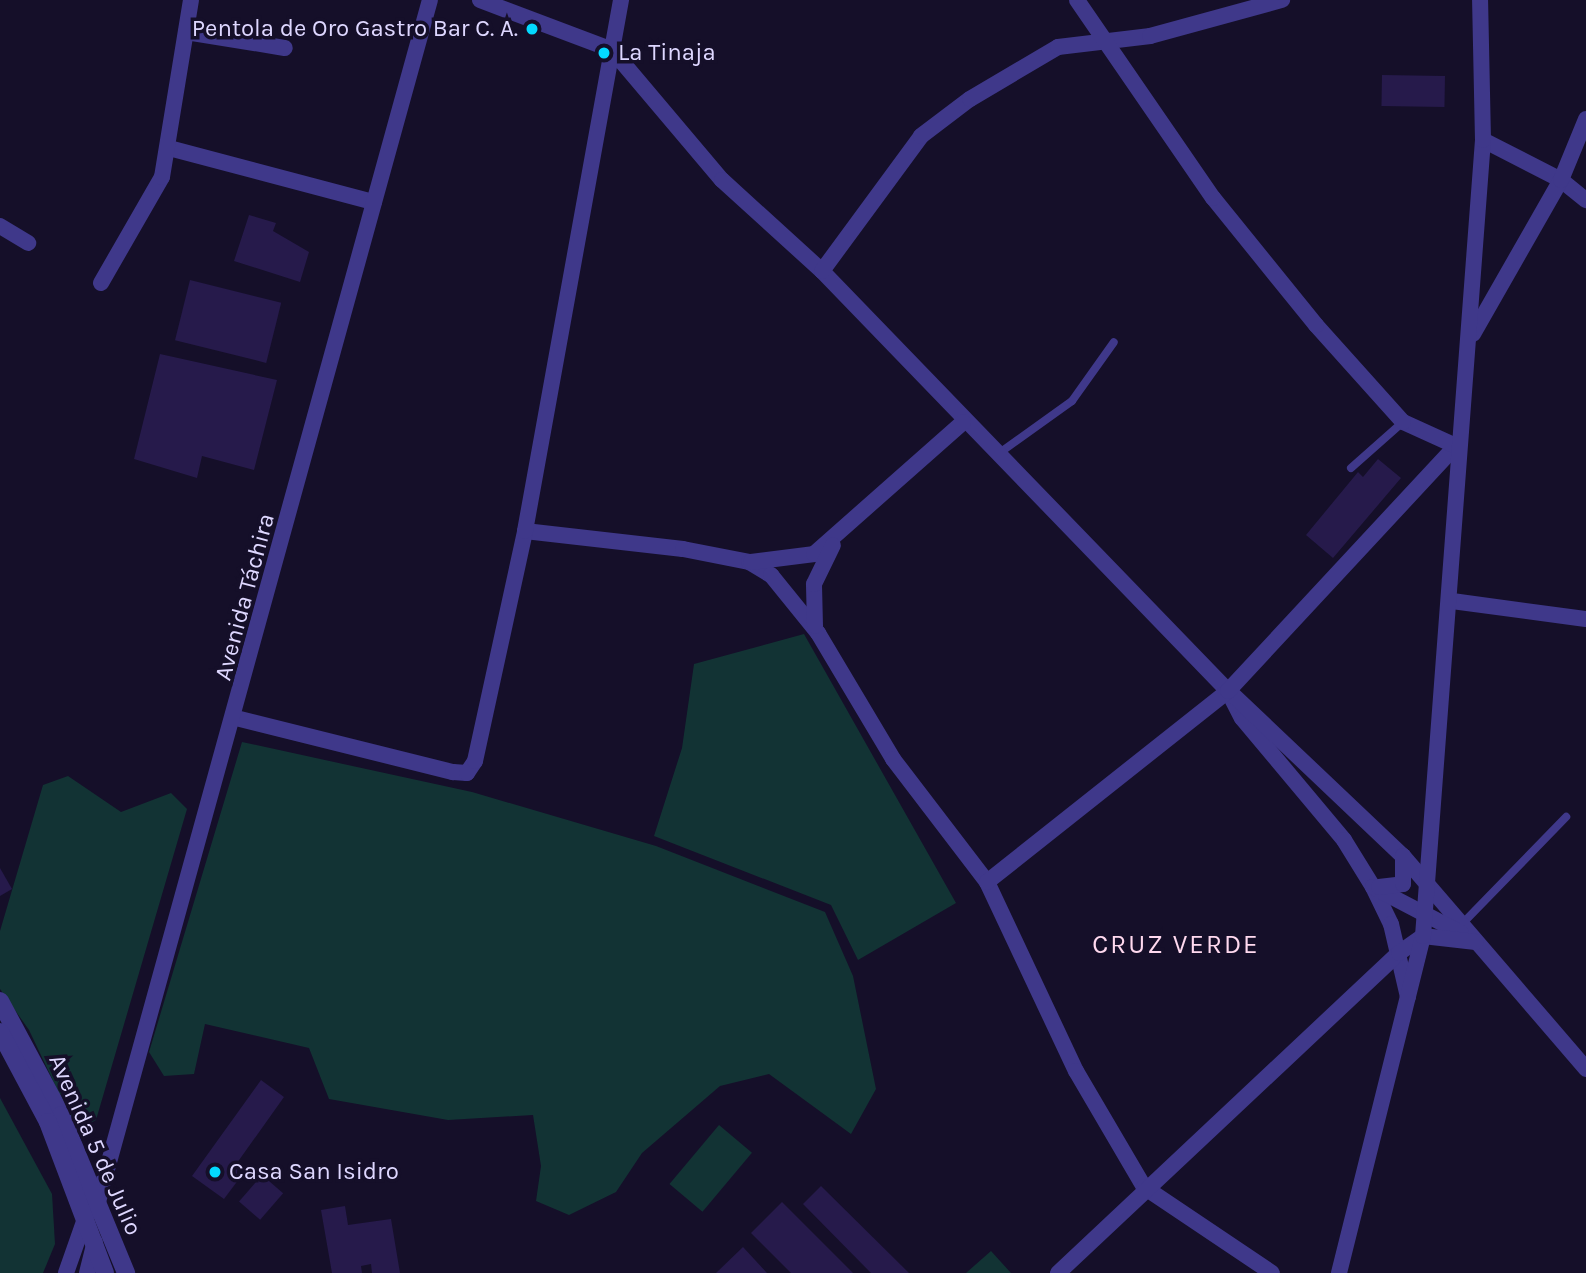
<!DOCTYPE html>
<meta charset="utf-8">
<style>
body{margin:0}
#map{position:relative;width:1586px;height:1273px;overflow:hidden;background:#150f29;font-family:Karla,sans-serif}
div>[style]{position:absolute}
.green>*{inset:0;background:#123334;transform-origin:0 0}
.building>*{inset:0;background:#261a4b;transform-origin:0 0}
.service>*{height:8px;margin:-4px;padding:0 4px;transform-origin:4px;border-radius:4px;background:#3f388a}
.minor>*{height:16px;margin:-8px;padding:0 8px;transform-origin:8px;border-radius:8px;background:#3f388a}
.tertiary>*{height:18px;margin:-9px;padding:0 9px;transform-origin:9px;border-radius:9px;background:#3f388a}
.dots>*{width:19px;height:19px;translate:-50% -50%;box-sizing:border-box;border:4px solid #150f29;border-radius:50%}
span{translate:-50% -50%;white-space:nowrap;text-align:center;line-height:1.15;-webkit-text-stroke:7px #150f29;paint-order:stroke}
.poi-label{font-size:24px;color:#ded7ff}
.right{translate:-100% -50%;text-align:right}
.left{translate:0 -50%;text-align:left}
.street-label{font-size:24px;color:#ded7ff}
.neighbourhood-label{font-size:26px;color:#ffd9ef;letter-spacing:2px}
</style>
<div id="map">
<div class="green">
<div style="clip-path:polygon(804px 634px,956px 903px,858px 960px,831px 905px,654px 836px,682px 748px,694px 664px)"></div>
<div style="clip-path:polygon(242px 742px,472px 792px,656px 846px,825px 912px,853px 976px,876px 1089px,851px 1134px,769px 1074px,720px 1086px,642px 1153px,616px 1192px,569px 1215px,536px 1201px,541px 1166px,533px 1115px,448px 1120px,329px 1099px,309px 1048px,205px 1024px,194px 1074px,164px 1076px,149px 1052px)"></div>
<div style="clip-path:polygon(68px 776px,121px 812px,171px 793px,187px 809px,96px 1120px,87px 1125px,73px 1123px,29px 1030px,0 989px,0 931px,43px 785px)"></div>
<div style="clip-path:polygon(0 1098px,52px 1194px,55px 1244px,43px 1273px,0 1273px)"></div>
<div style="left:719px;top:1125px;width:43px;height:77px;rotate:40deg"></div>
<div style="clip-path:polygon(991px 1251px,1011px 1273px,966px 1273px)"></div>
</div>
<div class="building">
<div style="left:1382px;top:75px;width:63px;height:31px;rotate:1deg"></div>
<div style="clip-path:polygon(249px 215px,276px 223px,273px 231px,309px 252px,300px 282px,234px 261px)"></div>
<div style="left:190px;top:280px;width:94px;height:62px;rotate:14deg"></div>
<div style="clip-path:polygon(160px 354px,277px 380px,254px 470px,202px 456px,197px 478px,134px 459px)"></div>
<div style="clip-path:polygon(1378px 459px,1401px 478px,1333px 558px,1306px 535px,1358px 472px,1363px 477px)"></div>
<div style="clip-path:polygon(0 868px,12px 889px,0 896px)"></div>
<div style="clip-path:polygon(261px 1080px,284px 1097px,237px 1163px,239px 1179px,224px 1199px,192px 1176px)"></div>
<div style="left:262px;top:1175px;width:28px;height:35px;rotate:41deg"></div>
<div style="clip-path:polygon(821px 1186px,909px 1273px,871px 1273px,803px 1204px)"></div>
<div style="clip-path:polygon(782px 1202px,853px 1273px,791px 1273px,751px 1233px)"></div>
<div style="clip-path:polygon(345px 1206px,348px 1225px,391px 1219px,400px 1273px,372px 1273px,371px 1264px,361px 1266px,362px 1273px,332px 1273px,321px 1210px)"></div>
<div style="clip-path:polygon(743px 1247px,767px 1273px,716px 1273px)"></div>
</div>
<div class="service">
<div style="left:998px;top:454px;width:91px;rotate:-35.6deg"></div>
<div style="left:1072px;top:401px;width:72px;rotate:-54.6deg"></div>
<div style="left:1351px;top:468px;width:69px;rotate:-41.5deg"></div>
<div style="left:1461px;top:925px;width:151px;rotate:-45.8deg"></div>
</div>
<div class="minor">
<div style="left:480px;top:0;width:141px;rotate:20.7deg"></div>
<div style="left:612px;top:50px;width:170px;rotate:49.8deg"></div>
<div style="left:722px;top:180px;width:135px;rotate:42.3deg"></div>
<div style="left:822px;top:271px;width:584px;rotate:45.97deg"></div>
<div style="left:1228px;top:691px;width:30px;rotate:63deg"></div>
<div style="left:1242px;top:718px;width:159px;rotate:50.1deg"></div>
<div style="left:1344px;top:840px;width:55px;rotate:58.3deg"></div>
<div style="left:1373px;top:887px;width:41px;rotate:64.1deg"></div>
<div style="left:1391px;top:924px;width:75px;rotate:76.9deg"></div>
<div style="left:186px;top:32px;width:100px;rotate:9.2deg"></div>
<div style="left:1483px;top:140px;width:88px;rotate:27.1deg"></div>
<div style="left:1561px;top:180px;width:32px;rotate:39deg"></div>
<div style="left:169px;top:148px;width:212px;rotate:14.8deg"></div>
<div style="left:0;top:226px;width:33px;rotate:31deg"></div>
<div style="left:822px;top:271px;width:167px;rotate:-53.7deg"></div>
<div style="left:921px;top:136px;width:61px;rotate:-37.1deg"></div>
<div style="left:970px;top:99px;width:102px;rotate:-30.6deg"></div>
<div style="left:1058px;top:47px;width:93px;rotate:-6.8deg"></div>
<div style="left:1150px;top:36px;width:137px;rotate:-15.3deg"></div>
<div style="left:101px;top:283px;width:122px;rotate:-60.1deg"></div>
<div style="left:162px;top:177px;width:179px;rotate:-80.7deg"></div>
<div style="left:1473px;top:334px;width:177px;rotate:-60.3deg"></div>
<div style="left:1561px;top:180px;width:66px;rotate:-67.7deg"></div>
<div style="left:525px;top:531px;width:159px;rotate:6.5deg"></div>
<div style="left:683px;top:549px;width:67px;rotate:11.1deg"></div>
<div style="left:749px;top:562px;width:26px;rotate:31deg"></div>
<div style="left:771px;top:575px;width:75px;rotate:51deg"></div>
<div style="left:818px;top:633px;width:147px;rotate:59.2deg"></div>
<div style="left:893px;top:759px;width:155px;rotate:52.6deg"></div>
<div style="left:987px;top:882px;width:209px;rotate:64.8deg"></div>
<div style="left:1076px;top:1071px;width:134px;rotate:59.6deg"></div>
<div style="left:1144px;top:1187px;width:154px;rotate:33.9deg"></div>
<div style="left:751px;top:562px;width:64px;rotate:-7.2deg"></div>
<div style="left:814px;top:554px;width:199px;rotate:-41.5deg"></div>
<div style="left:1452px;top:601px;width:135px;rotate:7.7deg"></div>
<div style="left:815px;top:626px;width:42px;rotate:-91.4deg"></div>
<div style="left:814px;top:584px;width:43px;rotate:-64deg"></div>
<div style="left:1230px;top:692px;width:238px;rotate:43.5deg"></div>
<div style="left:1403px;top:856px;width:281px;rotate:49.3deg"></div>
<div style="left:236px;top:718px;width:224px;rotate:14deg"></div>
<div style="left:453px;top:772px;width:14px;rotate:4deg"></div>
<div style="left:467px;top:773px;width:14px;rotate:-56deg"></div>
<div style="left:475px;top:761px;width:235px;rotate:-77.7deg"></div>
<div style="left:525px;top:531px;width:540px;rotate:-79.75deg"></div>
<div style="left:987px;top:882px;width:308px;rotate:-38.4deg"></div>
<div style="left:1228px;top:691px;width:335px;rotate:-47.1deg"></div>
<div style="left:1456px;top:446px;width:58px;rotate:-155.6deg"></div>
<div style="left:1403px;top:422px;width:130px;rotate:-131.9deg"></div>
<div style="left:1316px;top:325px;width:164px;rotate:-129deg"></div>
<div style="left:1213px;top:198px;width:240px;rotate:-124.5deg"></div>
<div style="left:1373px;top:887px;width:99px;rotate:27.6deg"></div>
<div style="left:1379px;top:887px;width:24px;rotate:-7deg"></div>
<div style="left:1403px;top:884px;width:28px;rotate:-90deg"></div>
<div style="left:96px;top:1209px;width:1254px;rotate:-74.56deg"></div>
<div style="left:66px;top:1273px;width:64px;rotate:-70.7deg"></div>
<div style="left:87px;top:1273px;width:32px;rotate:-76deg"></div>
<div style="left:1058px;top:1273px;width:468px;rotate:-43.2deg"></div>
<div style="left:1399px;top:953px;width:29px;rotate:-35deg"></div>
<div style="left:1423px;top:936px;width:53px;rotate:6.5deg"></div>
<div style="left:1339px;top:1273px;width:347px;rotate:-76deg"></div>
<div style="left:1423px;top:936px;width:798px;rotate:-85.69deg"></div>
<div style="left:1483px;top:140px;width:140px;rotate:-91.2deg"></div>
</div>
<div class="tertiary">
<div style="left:0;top:1001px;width:129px;rotate:61.8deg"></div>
<div style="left:61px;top:1115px;width:171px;rotate:67.6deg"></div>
<div style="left:0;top:1032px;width:102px;rotate:61.9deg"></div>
<div style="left:48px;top:1122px;width:161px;rotate:69.3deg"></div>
</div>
<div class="dots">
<div style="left:532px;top:29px;background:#03d9ff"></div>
<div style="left:604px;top:53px;background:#03d9ff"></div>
<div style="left:215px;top:1172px;background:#03d9ff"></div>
</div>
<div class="poi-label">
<span class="right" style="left:518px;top:29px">Pentola de Oro Gastro Bar C. A.</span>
<span class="left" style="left:618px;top:53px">La Tinaja</span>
<span class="left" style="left:229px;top:1172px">Casa San Isidro</span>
</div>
<div class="street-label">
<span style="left:245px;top:597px;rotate:-75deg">Avenida Táchira</span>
<span style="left:95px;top:1145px;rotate:66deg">Avenida 5 de Julio</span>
</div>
<div class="neighbourhood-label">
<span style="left:1176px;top:945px">CRUZ VERDE</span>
</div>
</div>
